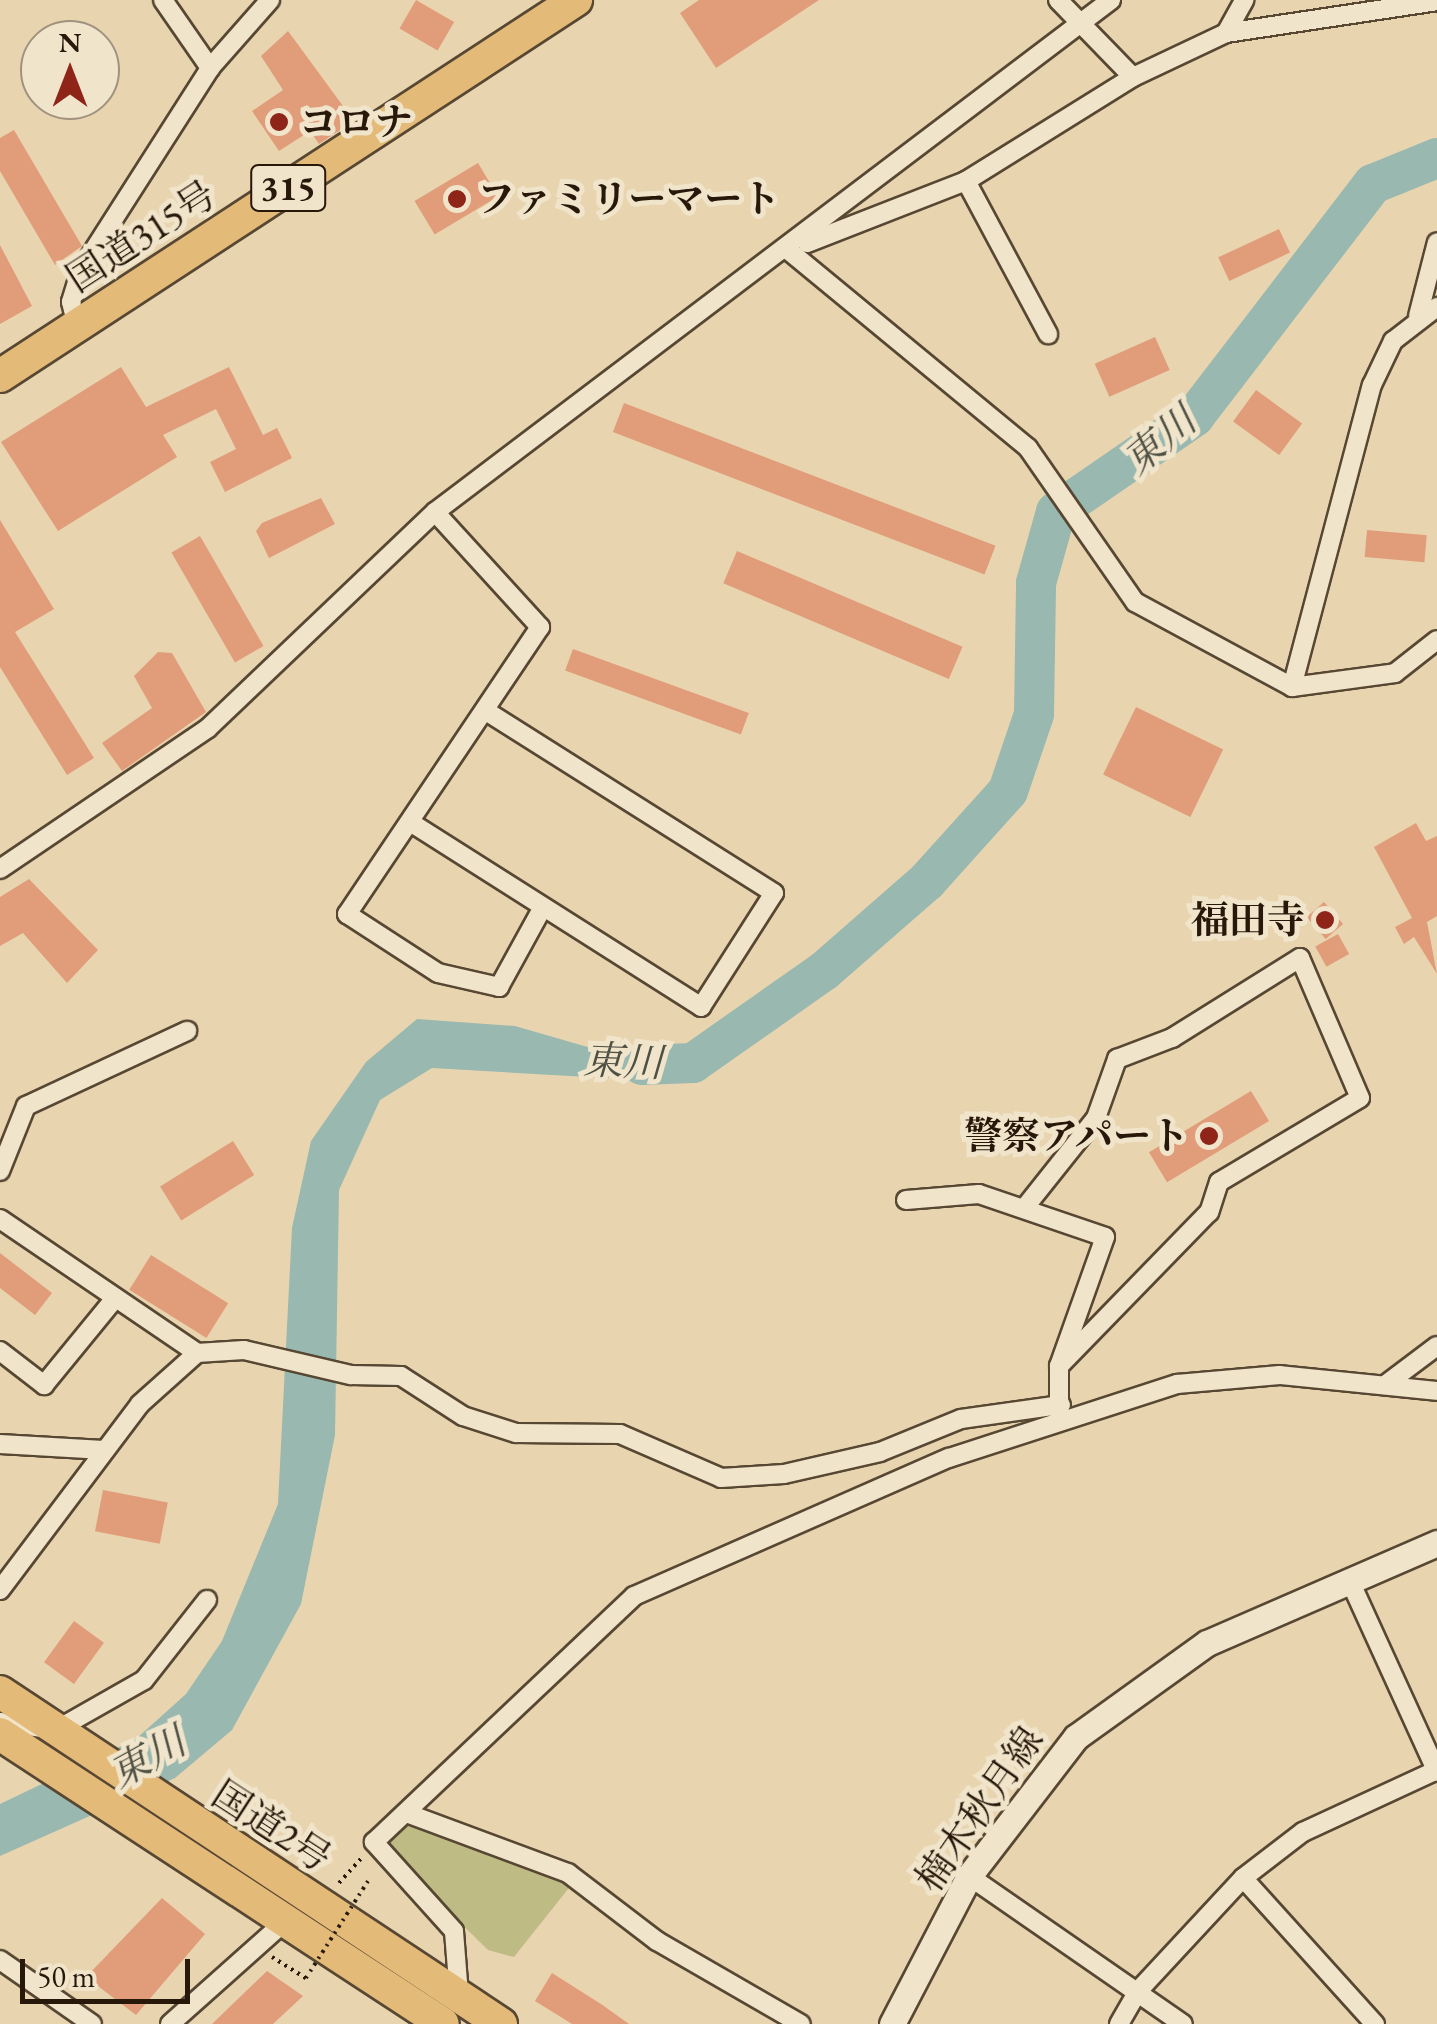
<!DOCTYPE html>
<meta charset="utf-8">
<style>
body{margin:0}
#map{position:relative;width:1437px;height:2024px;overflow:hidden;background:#e8d5af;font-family:"EB Garamond","Noto Serif JP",serif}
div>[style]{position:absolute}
.green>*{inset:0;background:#bebb85}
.water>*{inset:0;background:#98b8b0}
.river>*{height:40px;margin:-20px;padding:0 20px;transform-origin:20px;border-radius:20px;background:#98b8b0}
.building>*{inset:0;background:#e19c7a;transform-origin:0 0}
.path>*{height:4px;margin-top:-2px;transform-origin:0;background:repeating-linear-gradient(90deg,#27180a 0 2.5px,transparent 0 7.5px)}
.roads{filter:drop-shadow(2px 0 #574733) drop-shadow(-2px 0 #574733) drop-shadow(0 2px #574733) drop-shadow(0 -2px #574733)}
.street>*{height:18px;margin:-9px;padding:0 9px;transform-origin:9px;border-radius:9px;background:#f0e4cb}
.secondary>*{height:25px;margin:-12.5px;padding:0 12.5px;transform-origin:12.5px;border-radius:12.5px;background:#f0e4cb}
.highway>*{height:32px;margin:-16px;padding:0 16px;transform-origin:16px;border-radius:16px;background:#e4ba78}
.path-bridge>*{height:4px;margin-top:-2px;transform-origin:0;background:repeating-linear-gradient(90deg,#27180a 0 2.5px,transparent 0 7.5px)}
.dots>*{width:28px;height:28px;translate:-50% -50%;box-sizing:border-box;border:5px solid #f0e4cb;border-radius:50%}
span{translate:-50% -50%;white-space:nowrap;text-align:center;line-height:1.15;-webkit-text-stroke:10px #f0e4cb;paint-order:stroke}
.shield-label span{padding:2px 8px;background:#f0e4cb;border:2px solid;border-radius:8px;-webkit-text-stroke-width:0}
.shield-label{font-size:35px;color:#27180a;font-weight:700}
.poi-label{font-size:38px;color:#27180a;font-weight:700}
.left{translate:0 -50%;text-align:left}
.right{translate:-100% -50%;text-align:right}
.street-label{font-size:38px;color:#27180a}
.water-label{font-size:40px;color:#4f5044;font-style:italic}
.north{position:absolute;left:20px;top:20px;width:100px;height:100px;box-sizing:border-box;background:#f0e4cb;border:2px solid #a0927e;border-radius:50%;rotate:0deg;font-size:28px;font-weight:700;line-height:40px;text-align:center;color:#27180a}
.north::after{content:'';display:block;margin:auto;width:35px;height:45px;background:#8f2418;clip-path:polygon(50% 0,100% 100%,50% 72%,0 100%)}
.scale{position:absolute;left:20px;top:1959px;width:170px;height:45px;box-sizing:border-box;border:5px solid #27180a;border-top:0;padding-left:12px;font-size:30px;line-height:35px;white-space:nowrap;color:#27180a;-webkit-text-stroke:8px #f0e4cb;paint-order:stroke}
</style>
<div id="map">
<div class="green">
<div style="clip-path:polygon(409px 1820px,572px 1884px,514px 1957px,488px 1950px,381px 1845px)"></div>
</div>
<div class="water">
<div style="clip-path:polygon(417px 1019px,515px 1026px,629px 1059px,693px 1063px,605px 1078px,432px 1068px,380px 1100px,339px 1190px,335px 1435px,301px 1604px,232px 1730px,175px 1778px,0 1856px,0 1804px,136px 1739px,186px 1694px,222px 1641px,278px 1504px,292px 1228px,311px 1141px,366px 1062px)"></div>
</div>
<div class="river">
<div style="left:642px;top:1065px;width:51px;rotate:-2.2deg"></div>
<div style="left:693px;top:1063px;width:160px;rotate:-35.1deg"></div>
<div style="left:824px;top:971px;width:137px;rotate:-41.1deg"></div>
<div style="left:927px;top:881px;width:121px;rotate:-48deg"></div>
<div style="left:1008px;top:791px;width:81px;rotate:-71.3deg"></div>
<div style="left:1034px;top:714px;width:131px;rotate:-89.1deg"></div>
<div style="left:1036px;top:583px;width:74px;rotate:-74.3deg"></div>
<div style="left:1056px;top:512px;width:168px;rotate:-34.5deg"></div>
<div style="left:1194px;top:417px;width:294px;rotate:-52.5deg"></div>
<div style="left:1373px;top:184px;width:69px;rotate:-22.1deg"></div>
</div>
<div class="building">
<div style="left:416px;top:0;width:44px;height:33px;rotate:30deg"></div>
<div style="clip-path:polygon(699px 0,819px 0,716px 68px,680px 13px)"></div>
<div style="clip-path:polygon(288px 31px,354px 121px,319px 144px,310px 131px,279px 151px,252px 111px,283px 90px,261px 56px)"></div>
<div style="clip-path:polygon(14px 130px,82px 246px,55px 265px,0 171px,0 138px)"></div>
<div style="left:478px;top:163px;width:39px;height:74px;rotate:59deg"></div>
<div style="left:1279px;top:229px;width:26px;height:67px;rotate:65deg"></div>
<div style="clip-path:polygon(0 245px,32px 306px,0 324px)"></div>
<div style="left:1155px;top:337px;width:36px;height:66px;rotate:66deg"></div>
<div style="clip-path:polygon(121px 367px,146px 407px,229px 367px,263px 435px,277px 428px,292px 458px,225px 492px,210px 462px,236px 449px,216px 409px,163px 435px,177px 457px,58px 531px,1px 442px)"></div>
<div style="left:1256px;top:390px;width:57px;height:39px;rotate:36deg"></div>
<div style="left:624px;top:403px;width:398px;height:31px;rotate:21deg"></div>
<div style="clip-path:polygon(321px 498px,335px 524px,269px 558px,256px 531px,262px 523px)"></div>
<div style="clip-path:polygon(0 520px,54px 609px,15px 632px,94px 758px,67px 775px,0 667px)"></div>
<div style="left:1367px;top:530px;width:60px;height:27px;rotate:5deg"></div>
<div style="left:200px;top:536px;width:127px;height:33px;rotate:60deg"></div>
<div style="left:737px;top:551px;width:245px;height:35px;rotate:23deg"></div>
<div style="left:573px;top:649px;width:187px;height:23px;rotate:20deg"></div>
<div style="clip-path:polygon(158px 652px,172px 653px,206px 712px,122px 771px,102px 743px,152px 708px,134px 676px)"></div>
<div style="left:1136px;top:707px;width:97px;height:75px;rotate:26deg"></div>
<div style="clip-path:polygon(1416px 823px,1426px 841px,1437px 836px,1437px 916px,1427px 922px,1437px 974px,1414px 937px,1404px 944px,1395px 927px,1412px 918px,1374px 847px)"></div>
<div style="clip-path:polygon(29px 879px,98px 950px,67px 983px,23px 933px,0 946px,0 897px)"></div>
<div style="left:1324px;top:902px;width:29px;height:23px;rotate:49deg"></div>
<div style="left:1338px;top:934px;width:23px;height:26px;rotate:61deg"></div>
<div style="left:1251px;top:1091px;width:35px;height:119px;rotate:59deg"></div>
<div style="left:233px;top:1141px;width:40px;height:86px;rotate:58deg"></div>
<div style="clip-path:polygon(0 1253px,52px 1293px,35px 1315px,0 1288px)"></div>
<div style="left:151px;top:1255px;width:91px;height:41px;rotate:32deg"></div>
<div style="left:103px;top:1490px;width:66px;height:42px;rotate:11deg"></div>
<div style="left:74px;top:1621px;width:37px;height:51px;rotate:36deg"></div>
<div style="clip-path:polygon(162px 1898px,205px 1934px,136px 2015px,86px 1977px)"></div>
<div style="clip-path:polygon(267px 1971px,303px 1996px,273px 2024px,212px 2024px)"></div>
<div style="clip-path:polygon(552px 1973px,601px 2004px,629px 2024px,572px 2024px,535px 2001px)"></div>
</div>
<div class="path">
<div style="left:339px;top:1883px;width:36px;rotate:-48deg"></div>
<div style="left:272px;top:1957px;width:40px;rotate:32deg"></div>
</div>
<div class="roads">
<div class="street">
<div style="left:163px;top:0;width:83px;rotate:55.3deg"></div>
<div style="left:1058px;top:0;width:107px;rotate:45.8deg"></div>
<div style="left:1226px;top:33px;width:38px;rotate:-61deg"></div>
<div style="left:966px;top:181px;width:174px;rotate:61.8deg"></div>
<div style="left:807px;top:243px;width:171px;rotate:-21.3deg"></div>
<div style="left:966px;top:181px;width:197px;rotate:-31.9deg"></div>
<div style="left:1133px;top:77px;width:103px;rotate:-25.3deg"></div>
<div style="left:1226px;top:33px;width:213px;rotate:-8.6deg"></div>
<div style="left:788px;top:250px;width:311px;rotate:39.5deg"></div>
<div style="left:1028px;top:448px;width:188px;rotate:55.2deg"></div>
<div style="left:1135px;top:602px;width:179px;rotate:28.4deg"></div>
<div style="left:1292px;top:687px;width:104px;rotate:-7.7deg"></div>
<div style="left:1395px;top:673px;width:53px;rotate:-38.2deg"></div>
<div style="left:1418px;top:316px;width:76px;rotate:-75.6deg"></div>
<div style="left:77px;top:326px;width:25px;rotate:-104deg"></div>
<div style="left:71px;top:302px;width:34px;rotate:-73deg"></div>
<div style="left:81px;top:270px;width:240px;rotate:-57.4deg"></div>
<div style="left:210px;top:68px;width:91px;rotate:-48.6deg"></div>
<div style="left:435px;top:512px;width:156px;rotate:47.6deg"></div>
<div style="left:540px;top:627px;width:346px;rotate:123.9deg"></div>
<div style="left:347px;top:914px;width:108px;rotate:33deg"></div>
<div style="left:438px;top:973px;width:63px;rotate:12.9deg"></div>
<div style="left:499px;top:987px;width:91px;rotate:-61.2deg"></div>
<div style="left:1292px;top:687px;width:312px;rotate:-75.2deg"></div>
<div style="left:1372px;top:385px;width:49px;rotate:-64.5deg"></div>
<div style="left:1393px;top:341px;width:56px;rotate:-37.7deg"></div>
<div style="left:410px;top:822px;width:345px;rotate:32.4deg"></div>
<div style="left:701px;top:1007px;width:135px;rotate:-57.4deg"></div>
<div style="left:774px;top:893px;width:341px;rotate:-147.7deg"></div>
<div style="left:0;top:869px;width:251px;rotate:-34.1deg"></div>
<div style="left:208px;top:728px;width:313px;rotate:-43.6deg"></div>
<div style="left:435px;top:512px;width:848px;rotate:-37.14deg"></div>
<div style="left:0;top:1171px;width:70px;rotate:-68.2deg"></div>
<div style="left:26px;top:1106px;width:178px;rotate:-25deg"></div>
<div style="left:906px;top:1200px;width:73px;rotate:-4.7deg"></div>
<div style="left:979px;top:1194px;width:133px;rotate:18.8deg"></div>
<div style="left:1105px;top:1237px;width:137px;rotate:109.6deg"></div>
<div style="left:1059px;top:1366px;width:48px;rotate:90deg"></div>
<div style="left:1026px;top:1206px;width:112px;rotate:-51.5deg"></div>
<div style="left:1096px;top:1118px;width:63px;rotate:-70.4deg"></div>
<div style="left:1117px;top:1059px;width:59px;rotate:-20.9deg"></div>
<div style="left:1172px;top:1038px;width:151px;rotate:-32deg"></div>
<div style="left:1300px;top:958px;width:152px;rotate:66.8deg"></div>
<div style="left:1360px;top:1098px;width:164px;rotate:149.2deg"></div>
<div style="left:1219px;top:1182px;width:32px;rotate:108deg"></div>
<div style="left:1209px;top:1212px;width:215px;rotate:134.2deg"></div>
<div style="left:0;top:1219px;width:238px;rotate:34.2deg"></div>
<div style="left:197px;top:1353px;width:47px;rotate:-3.7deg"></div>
<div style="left:244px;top:1350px;width:110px;rotate:13.2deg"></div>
<div style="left:351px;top:1375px;width:50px;rotate:1.1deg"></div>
<div style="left:401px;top:1376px;width:74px;rotate:32.8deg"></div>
<div style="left:463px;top:1416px;width:56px;rotate:17.8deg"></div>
<div style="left:516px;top:1433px;width:104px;rotate:0.6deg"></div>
<div style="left:620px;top:1434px;width:110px;rotate:23.5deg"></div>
<div style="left:721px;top:1478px;width:63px;rotate:-3.6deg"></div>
<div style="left:784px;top:1474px;width:98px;rotate:-12.9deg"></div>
<div style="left:880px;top:1452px;width:87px;rotate:-22.2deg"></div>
<div style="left:961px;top:1419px;width:101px;rotate:-8deg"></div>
<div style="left:0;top:1351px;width:56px;rotate:37.7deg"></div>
<div style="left:44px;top:1385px;width:106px;rotate:-50.7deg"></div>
<div style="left:1385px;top:1385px;width:65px;rotate:-36.9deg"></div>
<div style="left:0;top:1444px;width:104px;rotate:3.3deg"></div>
<div style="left:1349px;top:1579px;width:212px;rotate:65.5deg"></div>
<div style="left:0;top:1590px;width:233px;rotate:-53deg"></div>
<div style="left:140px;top:1404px;width:76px;rotate:-41.8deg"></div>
<div style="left:0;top:1722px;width:57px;rotate:8.1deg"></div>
<div style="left:56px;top:1730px;width:101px;rotate:-29.6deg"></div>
<div style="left:144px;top:1680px;width:102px;rotate:-51.8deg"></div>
<div style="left:409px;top:1814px;width:170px;rotate:20.4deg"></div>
<div style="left:568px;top:1873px;width:112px;rotate:37.4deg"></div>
<div style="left:657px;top:1941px;width:166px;rotate:30deg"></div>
<div style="left:969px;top:1876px;width:260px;rotate:34.7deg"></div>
<div style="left:1243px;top:1878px;width:197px;rotate:47.9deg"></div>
<div style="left:0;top:1960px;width:112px;rotate:34.8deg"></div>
<div style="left:459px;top:1995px;width:64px;rotate:-94.5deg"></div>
<div style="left:454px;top:1931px;width:120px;rotate:-132deg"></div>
<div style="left:374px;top:1842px;width:358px;rotate:-43.4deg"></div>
<div style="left:634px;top:1596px;width:344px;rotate:-23.7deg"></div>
<div style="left:949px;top:1458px;width:240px;rotate:-18deg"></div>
<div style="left:1177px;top:1384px;width:103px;rotate:-5deg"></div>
<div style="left:1280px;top:1375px;width:158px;rotate:5.8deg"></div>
<div style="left:170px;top:2024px;width:158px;rotate:-41.7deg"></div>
<div style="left:1119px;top:2024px;width:38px;rotate:-60deg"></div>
<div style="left:1138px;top:1991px;width:154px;rotate:-47.1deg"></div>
<div style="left:1243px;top:1878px;width:76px;rotate:-37.5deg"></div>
<div style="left:1303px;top:1832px;width:148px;rotate:-24.8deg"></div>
</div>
<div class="secondary">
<div style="left:892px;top:2024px;width:167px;rotate:-62.5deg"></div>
<div style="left:969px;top:1876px;width:175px;rotate:-52.4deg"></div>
<div style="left:1076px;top:1737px;width:161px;rotate:-35.7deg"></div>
<div style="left:1207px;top:1643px;width:251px;rotate:-23.5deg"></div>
</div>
<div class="highway">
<div style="left:0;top:376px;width:688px;rotate:-33.14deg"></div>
<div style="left:0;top:1692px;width:601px;rotate:33.53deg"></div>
<div style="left:0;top:1734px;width:529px;rotate:33.21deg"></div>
</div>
</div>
<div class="path-bridge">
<div style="left:306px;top:1978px;width:119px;rotate:-57.4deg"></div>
</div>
<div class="dots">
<div style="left:279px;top:122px;background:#8f2418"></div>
<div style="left:457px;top:199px;background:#8f2418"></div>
<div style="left:1325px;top:920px;background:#8f2418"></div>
<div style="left:1209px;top:1136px;background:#8f2418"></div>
</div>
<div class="shield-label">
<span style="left:288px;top:188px">315</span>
</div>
<div class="poi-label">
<span class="left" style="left:299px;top:122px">コロナ</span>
<span class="left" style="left:477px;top:199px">ファミリーマート</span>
<span class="right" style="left:1305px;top:920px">福田寺</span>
<span class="right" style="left:1189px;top:1136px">警察アパート</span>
</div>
<div class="street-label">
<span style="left:141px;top:236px;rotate:-33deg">国道315号</span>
<span style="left:979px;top:1809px;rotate:-55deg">楠木秋月線</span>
<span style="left:272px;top:1826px;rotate:33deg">国道2号</span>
</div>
<div class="water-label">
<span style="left:1159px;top:440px;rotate:-40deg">東川</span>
<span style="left:623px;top:1061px;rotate:2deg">東川</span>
<span style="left:147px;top:1757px;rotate:-29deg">東川</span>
</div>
<div class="north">N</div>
<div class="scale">50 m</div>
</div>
